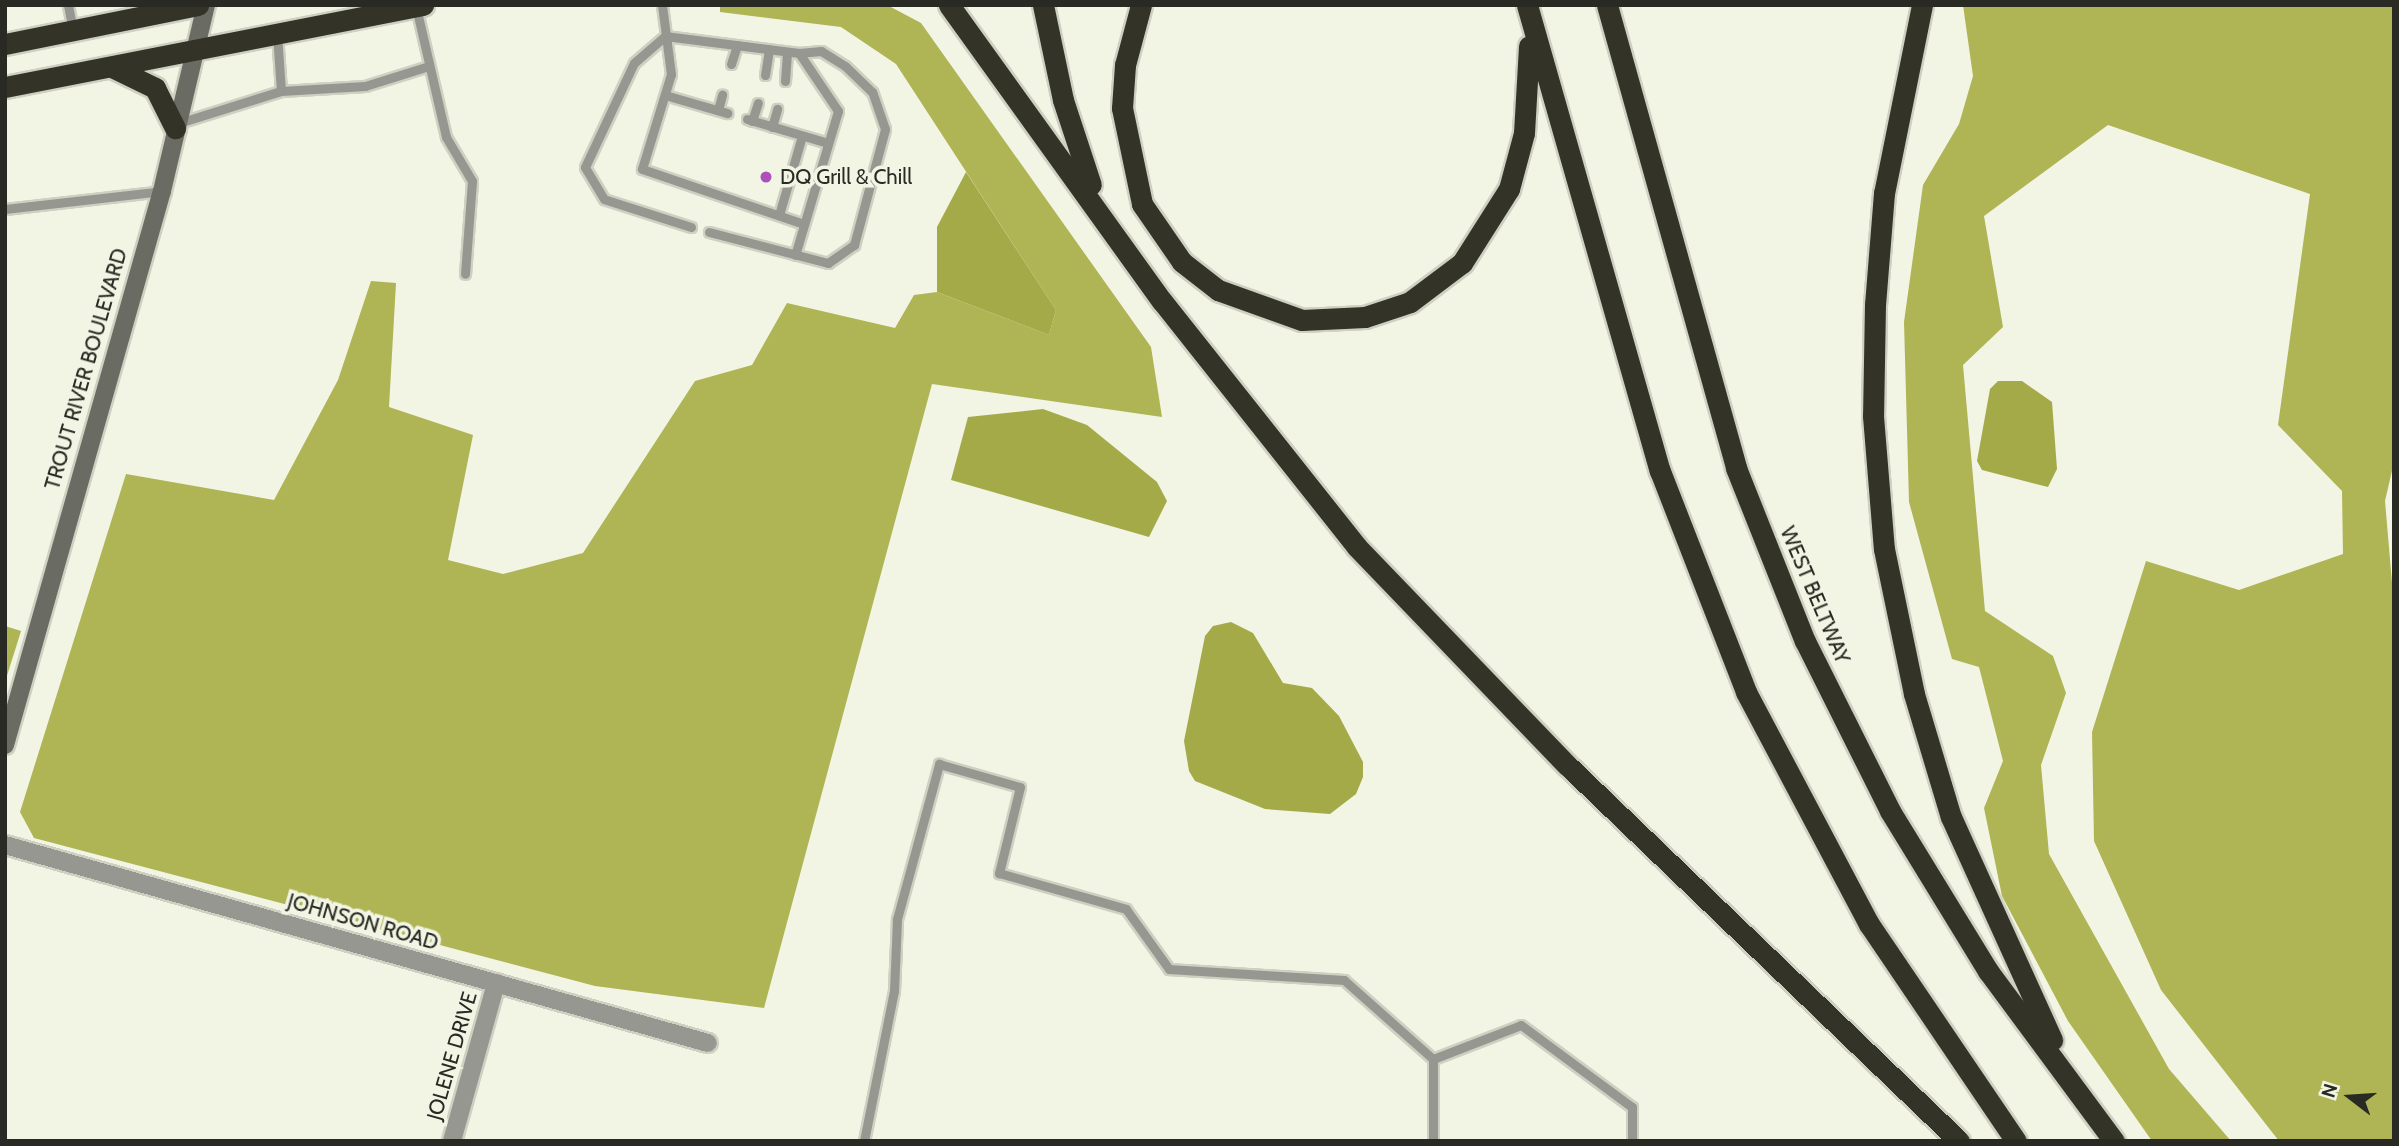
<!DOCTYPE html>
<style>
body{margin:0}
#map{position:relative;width:2399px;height:1146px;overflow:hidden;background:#f2f4e4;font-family:Cabin,sans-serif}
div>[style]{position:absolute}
.forest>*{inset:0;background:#afb454}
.water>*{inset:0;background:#a5aa49}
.roads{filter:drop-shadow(2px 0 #ced0c1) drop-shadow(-2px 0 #ced0c1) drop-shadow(0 2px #ced0c1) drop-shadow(0 -2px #ced0c1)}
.lane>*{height:9px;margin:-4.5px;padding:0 4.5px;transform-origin:4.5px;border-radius:4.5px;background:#969790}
.street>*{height:18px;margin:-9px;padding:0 9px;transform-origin:9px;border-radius:9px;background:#969790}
.secondary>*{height:18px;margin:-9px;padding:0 9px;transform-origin:9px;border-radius:9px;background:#6a6b62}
.highway>*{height:21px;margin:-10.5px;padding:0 10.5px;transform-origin:10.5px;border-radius:10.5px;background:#333427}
.dots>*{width:19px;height:19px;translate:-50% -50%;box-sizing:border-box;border:4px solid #f2f4e4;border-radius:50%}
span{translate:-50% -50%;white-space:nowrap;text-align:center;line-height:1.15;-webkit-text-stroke:7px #f2f4e4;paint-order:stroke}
.poi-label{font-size:21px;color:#292a23}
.left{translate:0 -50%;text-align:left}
.street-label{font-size:21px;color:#292a23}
.frame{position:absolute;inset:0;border:7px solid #292a23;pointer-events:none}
.north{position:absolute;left:2315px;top:1062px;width:70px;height:70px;-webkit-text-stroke:5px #f2f4e4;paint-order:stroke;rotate:287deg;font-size:19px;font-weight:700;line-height:28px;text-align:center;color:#292a23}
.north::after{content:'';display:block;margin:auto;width:24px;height:32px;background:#292a23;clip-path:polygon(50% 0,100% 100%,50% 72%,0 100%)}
</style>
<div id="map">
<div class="forest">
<div style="clip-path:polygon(720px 5px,887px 5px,921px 23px,1151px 347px,1162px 417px,932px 384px,764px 1008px,595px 986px,34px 838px,20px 812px,126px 474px,274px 500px,338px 380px,371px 281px,396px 283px,389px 407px,473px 435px,448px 560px,503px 574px,583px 553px,695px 381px,752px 365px,787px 303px,895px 328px,914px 295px,937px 292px,1049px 335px,1056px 310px,896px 64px,841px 27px,720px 12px)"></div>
<div style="clip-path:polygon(1963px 5px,2394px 5px,2394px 462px,2385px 501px,2394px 606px,2394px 1141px,2279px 1141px,2161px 990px,2094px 841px,2092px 732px,2146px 561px,2239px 590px,2343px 554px,2342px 491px,2278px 425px,2310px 194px,2108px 125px,1984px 216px,2003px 327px,1963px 365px,1985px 611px,2053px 656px,2066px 693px,2041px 765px,2049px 854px,2169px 1069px,2231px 1141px,2152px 1141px,2068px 1021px,2002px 896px,1984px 808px,2003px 761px,1979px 667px,1952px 659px,1909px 502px,1904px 322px,1923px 185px,1959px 124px,1973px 76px)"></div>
<div style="clip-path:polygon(5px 626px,21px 631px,5px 682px)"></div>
</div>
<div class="water">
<div style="clip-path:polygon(966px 172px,1056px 310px,1049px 335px,937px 292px,937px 227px)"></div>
<div style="clip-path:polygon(1998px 381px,2022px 381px,2052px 402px,2057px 469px,2048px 487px,1982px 470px,1977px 461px,1990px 389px)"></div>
<div style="clip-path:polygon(1043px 409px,1087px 425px,1157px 482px,1167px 501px,1149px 537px,951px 480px,968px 417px)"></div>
<div style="clip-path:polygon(1231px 622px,1253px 633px,1283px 683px,1312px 688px,1339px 716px,1363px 762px,1363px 777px,1356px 794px,1330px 814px,1265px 809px,1195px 781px,1189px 771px,1184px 741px,1205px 636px,1213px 626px)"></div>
</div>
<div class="roads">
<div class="lane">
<div style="left:68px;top:5px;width:25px;rotate:79deg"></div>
<div style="left:662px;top:5px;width:70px;rotate:82.6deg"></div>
<div style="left:671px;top:74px;width:99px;rotate:107deg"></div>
<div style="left:642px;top:169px;width:171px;rotate:18.8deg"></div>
<div style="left:416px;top:7px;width:133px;rotate:77deg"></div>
<div style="left:446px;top:137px;width:51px;rotate:59.4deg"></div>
<div style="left:472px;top:181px;width:93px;rotate:94.3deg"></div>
<div style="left:277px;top:34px;width:57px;rotate:86deg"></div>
<div style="left:281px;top:91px;width:84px;rotate:-3.4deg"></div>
<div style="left:365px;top:86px;width:67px;rotate:-17.4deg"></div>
<div style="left:731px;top:64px;width:20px;rotate:-72deg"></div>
<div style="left:765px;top:75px;width:26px;rotate:-81deg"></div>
<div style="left:785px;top:81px;width:29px;rotate:-86deg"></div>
<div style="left:665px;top:95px;width:65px;rotate:16.2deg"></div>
<div style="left:718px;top:110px;width:16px;rotate:-75deg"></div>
<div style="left:747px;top:119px;width:84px;rotate:16.5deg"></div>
<div style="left:752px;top:121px;width:19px;rotate:-72deg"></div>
<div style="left:182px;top:122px;width:104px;rotate:-17.4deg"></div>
<div style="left:772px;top:127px;width:19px;rotate:-74deg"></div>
<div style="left:5px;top:209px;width:158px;rotate:-6.5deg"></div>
<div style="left:779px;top:215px;width:82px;rotate:-73.8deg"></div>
<div style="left:691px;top:227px;width:91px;rotate:-162.2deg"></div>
<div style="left:604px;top:199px;width:37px;rotate:-121deg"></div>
<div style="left:585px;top:167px;width:115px;rotate:-64.8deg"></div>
<div style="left:634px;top:63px;width:41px;rotate:-41.1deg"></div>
<div style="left:665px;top:36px;width:135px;rotate:7.2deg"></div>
<div style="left:799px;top:53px;width:70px;rotate:56.1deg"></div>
<div style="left:838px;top:111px;width:150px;rotate:106.6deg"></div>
<div style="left:709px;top:232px;width:123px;rotate:14.6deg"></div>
<div style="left:828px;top:263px;width:32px;rotate:-35deg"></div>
<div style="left:854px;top:245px;width:120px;rotate:-75deg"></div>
<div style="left:885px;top:129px;width:39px;rotate:-109deg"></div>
<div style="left:872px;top:92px;width:37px;rotate:-136deg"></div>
<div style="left:845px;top:66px;width:28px;rotate:-148deg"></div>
<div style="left:821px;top:51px;width:22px;rotate:175deg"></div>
<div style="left:864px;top:1141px;width:153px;rotate:-78.7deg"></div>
<div style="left:894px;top:991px;width:72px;rotate:-87.6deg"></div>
<div style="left:897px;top:919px;width:161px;rotate:-74.8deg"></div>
<div style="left:939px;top:764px;width:84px;rotate:15.9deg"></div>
<div style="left:1020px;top:787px;width:89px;rotate:103.7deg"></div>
<div style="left:999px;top:873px;width:132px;rotate:15.8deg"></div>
<div style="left:1126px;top:909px;width:74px;rotate:54.4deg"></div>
<div style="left:1169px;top:969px;width:175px;rotate:3.6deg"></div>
<div style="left:1344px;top:980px;width:119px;rotate:41.6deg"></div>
<div style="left:1433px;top:1141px;width:82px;rotate:-90deg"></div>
<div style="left:1433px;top:1059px;width:94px;rotate:-21.1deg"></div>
<div style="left:1521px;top:1025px;width:138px;rotate:36.5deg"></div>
<div style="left:1632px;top:1107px;width:34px;rotate:90deg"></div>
</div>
<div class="street">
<div style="left:5px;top:845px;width:730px;rotate:15.73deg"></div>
<div style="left:452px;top:1141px;width:164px;rotate:-74.4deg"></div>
</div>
<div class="secondary">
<div style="left:5px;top:745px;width:576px;rotate:-74.18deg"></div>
<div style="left:162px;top:191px;width:191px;rotate:-76.7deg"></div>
</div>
<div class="highway">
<div style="left:949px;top:5px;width:365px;rotate:54.3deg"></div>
<div style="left:1162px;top:301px;width:314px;rotate:51.6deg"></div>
<div style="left:1357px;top:547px;width:303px;rotate:46.1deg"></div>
<div style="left:1567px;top:765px;width:543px;rotate:43.81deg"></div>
<div style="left:1043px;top:5px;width:97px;rotate:78.1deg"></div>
<div style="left:1063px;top:100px;width:89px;rotate:71.8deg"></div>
<div style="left:1141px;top:5px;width:62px;rotate:104.9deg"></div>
<div style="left:1125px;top:65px;width:43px;rotate:94deg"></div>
<div style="left:1122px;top:108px;width:98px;rotate:78.2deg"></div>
<div style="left:1142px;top:204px;width:70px;rotate:55.4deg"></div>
<div style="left:1182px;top:262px;width:46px;rotate:37.9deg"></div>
<div style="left:1218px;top:290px;width:89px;rotate:19.7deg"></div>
<div style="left:1302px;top:320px;width:63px;rotate:-2.7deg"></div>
<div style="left:1365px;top:317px;width:47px;rotate:-18.4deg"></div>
<div style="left:1410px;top:302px;width:65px;rotate:-36.9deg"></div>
<div style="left:1462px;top:263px;width:88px;rotate:-57.6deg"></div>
<div style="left:1509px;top:189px;width:58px;rotate:-75deg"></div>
<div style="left:1524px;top:133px;width:87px;rotate:-86.7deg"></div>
<div style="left:1527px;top:5px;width:485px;rotate:74.1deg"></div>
<div style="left:1660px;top:471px;width:237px;rotate:68.7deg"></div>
<div style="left:1746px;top:692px;width:263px;rotate:62.1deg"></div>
<div style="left:1869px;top:924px;width:262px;rotate:55.9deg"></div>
<div style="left:1607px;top:5px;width:481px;rotate:74.4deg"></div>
<div style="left:1736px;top:468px;width:186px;rotate:68.3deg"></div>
<div style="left:1805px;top:641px;width:190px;rotate:63.4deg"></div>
<div style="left:1890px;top:811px;width:188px;rotate:58.5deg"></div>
<div style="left:1988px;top:971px;width:212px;rotate:53.5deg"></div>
<div style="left:1922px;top:5px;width:192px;rotate:101.4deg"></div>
<div style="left:1884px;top:193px;width:111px;rotate:94.6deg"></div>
<div style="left:1875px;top:304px;width:112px;rotate:91deg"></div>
<div style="left:1873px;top:416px;width:133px;rotate:85.3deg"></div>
<div style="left:1884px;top:549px;width:148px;rotate:78.3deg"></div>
<div style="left:1914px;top:694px;width:128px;rotate:73.3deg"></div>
<div style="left:1951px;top:817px;width:245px;rotate:65.6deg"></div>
<div style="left:5px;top:44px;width:197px;rotate:-11.4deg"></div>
<div style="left:112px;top:67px;width:48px;rotate:26deg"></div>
<div style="left:155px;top:88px;width:45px;rotate:63.4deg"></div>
<div style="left:5px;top:87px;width:426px;rotate:-11.1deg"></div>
</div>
</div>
<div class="dots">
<div style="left:766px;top:177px;background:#ac50bb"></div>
</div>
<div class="poi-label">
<span class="left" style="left:780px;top:177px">DQ Grill &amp; Chill</span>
</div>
<div class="street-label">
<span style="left:86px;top:369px;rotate:-74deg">TROUT RIVER BOULEVARD</span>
<span style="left:1815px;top:595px;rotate:67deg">WEST BELTWAY</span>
<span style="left:363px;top:922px;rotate:16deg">JOHNSON ROAD</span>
<span style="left:452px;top:1056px;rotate:-74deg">JOLENE DRIVE</span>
</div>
<div class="frame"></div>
<div class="north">N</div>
</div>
